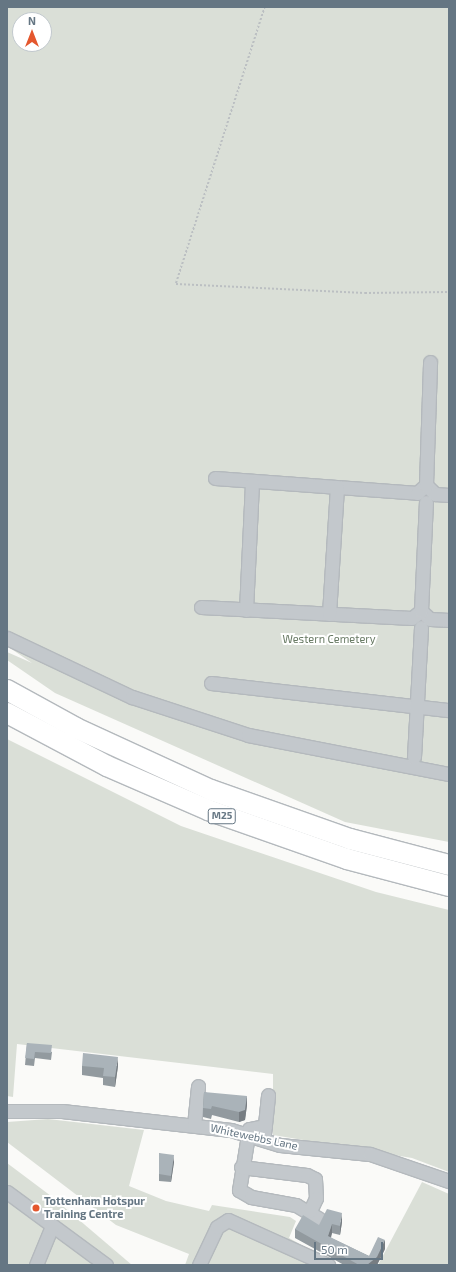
<!DOCTYPE html>
<style>
body{margin:0}
#map{position:relative;width:456px;height:1272px;overflow:hidden;background:#fafaf8;font-family:"Exo 2",sans-serif}
div>[style]{position:absolute}
.green>*{inset:0;background:#dadfd7}
.path>*{height:1.5px;margin-top:-0.75px;transform-origin:0;background:repeating-linear-gradient(90deg,#bbbfc2 0 2px,transparent 0 4px)}
.roads{filter:drop-shadow(1px 0 #b4b9bd) drop-shadow(-1px 0 #b4b9bd) drop-shadow(0 1px #b4b9bd) drop-shadow(0 -1px #b4b9bd)}
.minor>*{height:13px;margin:-6.5px;padding:0 6.5px;transform-origin:6.5px;border-radius:6.5px;background:#c3c8cc}
.highway>*{height:20px;margin:-10px;padding:0 10px;transform-origin:10px;border-radius:10px;background:#fff}
.wall>*{inset:0;background:#929a9f}
.shaded-wall>*{inset:0;background:#777d82}
.building>*{inset:0;background:#aab3b9}
.dots>*{width:11px;height:11px;translate:-50% -50%;box-sizing:border-box;border:2px solid #fff;border-radius:50%}
span{translate:-50% -50%;white-space:nowrap;text-align:center;line-height:1.15;-webkit-text-stroke:4px #fff;paint-order:stroke}
.shield-label span{padding:1px 3px;background:#fff;border:1px solid;border-radius:3px;-webkit-text-stroke-width:0}
.shield-label{font-size:10px;color:#657683;font-weight:700}
.park-label{font-size:11px;color:#687a64}
.street-label{font-size:11px;color:#657683}
.poi-label{font-size:11px;color:#657683;font-weight:700}
.left{translate:0 -50%;text-align:left}
.frame{position:absolute;inset:0;border:8px solid #657683;pointer-events:none}
.north{position:absolute;left:12px;top:12px;width:40px;height:40px;box-sizing:border-box;background:#fff;border:1px solid #c1c8cd;border-radius:50%;rotate:0deg;font-size:11px;font-weight:700;line-height:16px;text-align:center;color:#657683}
.north::after{content:'';display:block;margin:auto;width:14px;height:18px;background:#e4572e;clip-path:polygon(50% 0,100% 100%,50% 72%,0 100%)}
.scale{position:absolute;left:314px;top:1242px;width:69px;height:18px;box-sizing:border-box;border:2px solid #657683;border-top:0;padding-left:5px;font-size:12px;line-height:14px;white-space:nowrap;color:#657683;-webkit-text-stroke:3px #fff;paint-order:stroke}
</style>
<div id="map">
<div class="green">
<div style="clip-path:polygon(evenodd,7px 7px,449px 7px,449px 842px,345px 822px,55px 693px,7px 660px,7px 652px,32px 663px,7px 646px,7px 7px,20px 20px,44px 20px,44px 44px,20px 44px,20px 20px)"></div>
<div style="clip-path:polygon(7px 739px,181px 826px,376px 892px,449px 910px,449px 1172px,412px 1158px,273px 1135px,273px 1074px,17px 1044px,13px 1097px,7px 1096px)"></div>
<div style="clip-path:polygon(48px 1119px,144px 1130px,129px 1186px,166px 1201px,209px 1211px,212px 1205px,290px 1217px,296px 1221px,289px 1238px,338px 1265px,185px 1265px,189px 1254px,116px 1225px,7px 1142px,7px 1122px)"></div>
<div style="clip-path:polygon(7px 1163px,51px 1196px,132px 1265px,7px 1265px)"></div>
<div style="clip-path:polygon(422px 1182px,449px 1194px,449px 1265px,378px 1265px)"></div>
</div>
<div class="path">
<div style="left:265px;top:7px;width:291px;rotate:107.8deg"></div>
<div style="left:176px;top:284px;width:189px;rotate:2.7deg"></div>
<div style="left:365px;top:293px;width:84px;rotate:-0.7deg"></div>
</div>
<div class="roads">
<div class="minor">
<div style="left:215px;top:478px;width:203px;rotate:4.2deg"></div>
<div style="left:417px;top:493px;width:12px;rotate:-42deg"></div>
<div style="left:426px;top:485px;width:13px;rotate:45deg"></div>
<div style="left:435px;top:494px;width:14px;rotate:4deg"></div>
<div style="left:426px;top:485px;width:123px;rotate:-88.1deg"></div>
<div style="left:201px;top:607px;width:211px;rotate:3deg"></div>
<div style="left:412px;top:618px;width:11px;rotate:-38deg"></div>
<div style="left:421px;top:611px;width:12px;rotate:42deg"></div>
<div style="left:430px;top:619px;width:19px;rotate:3deg"></div>
<div style="left:246px;top:610px;width:127px;rotate:-87.3deg"></div>
<div style="left:421px;top:611px;width:109px;rotate:-87.4deg"></div>
<div style="left:329px;top:614px;width:126px;rotate:-86.4deg"></div>
<div style="left:7px;top:638px;width:138px;rotate:25.3deg"></div>
<div style="left:132px;top:697px;width:122px;rotate:18.1deg"></div>
<div style="left:248px;top:735px;width:205px;rotate:11deg"></div>
<div style="left:211px;top:683px;width:240px;rotate:6.5deg"></div>
<div style="left:414px;top:757px;width:130px;rotate:-86.9deg"></div>
<div style="left:7px;top:1111px;width:55px"></div>
<div style="left:62px;top:1111px;width:170px;rotate:6.4deg"></div>
<div style="left:231px;top:1130px;width:51px;rotate:17deg"></div>
<div style="left:280px;top:1145px;width:90px;rotate:5.7deg"></div>
<div style="left:370px;top:1154px;width:83px;rotate:18.9deg"></div>
<div style="left:194px;top:1125px;width:39px;rotate:-84deg"></div>
<div style="left:265px;top:1126px;width:16px;rotate:169deg"></div>
<div style="left:249px;top:1129px;width:62px;rotate:99.3deg"></div>
<div style="left:239px;top:1190px;width:14px;rotate:30deg"></div>
<div style="left:251px;top:1197px;width:46px;rotate:10.1deg"></div>
<div style="left:296px;top:1205px;width:27px;rotate:31deg"></div>
<div style="left:264px;top:1134px;width:39px;rotate:-84deg"></div>
<div style="left:241px;top:1167px;width:66px;rotate:6.9deg"></div>
<div style="left:307px;top:1175px;width:9px;rotate:27deg"></div>
<div style="left:315px;top:1179px;width:19px;rotate:87deg"></div>
<div style="left:316px;top:1198px;width:14px;rotate:115deg"></div>
<div style="left:7px;top:1192px;width:123px;rotate:36.4deg"></div>
<div style="left:36px;top:1265px;width:42px;rotate:-67.7deg"></div>
<div style="left:199px;top:1265px;width:42px;rotate:-64.7deg"></div>
<div style="left:217px;top:1227px;width:13px;rotate:-32deg"></div>
<div style="left:228px;top:1220px;width:110px;rotate:24.2deg"></div>
</div>
<div class="highway">
<div style="left:7px;top:690px;width:79px;rotate:28.8deg"></div>
<div style="left:76px;top:728px;width:149px;rotate:24.7deg"></div>
<div style="left:211px;top:790px;width:147px;rotate:19.4deg"></div>
<div style="left:350px;top:839px;width:102px;rotate:14.7deg"></div>
<div style="left:7px;top:713px;width:113px;rotate:27.9deg"></div>
<div style="left:107px;top:766px;width:110px;rotate:23.5deg"></div>
<div style="left:208px;top:810px;width:147px;rotate:19.4deg"></div>
<div style="left:347px;top:859px;width:106px;rotate:14.8deg"></div>
</div>
</div>
<div class="wall">
<div style="clip-path:polygon(27px 1043px,52px 1052px,51px 1060px,35px 1058px,34px 1066px,25px 1065px)"></div>
<div style="clip-path:polygon(82px 1066px,118px 1066px,115px 1087px,103px 1085px,103px 1078px,82px 1075px)"></div>
<div style="clip-path:polygon(204px 1092px,247px 1105px,245px 1120px,239px 1122px,212px 1115px,211px 1119px,203px 1117px,203px 1108px)"></div>
<div style="clip-path:polygon(159px 1153px,174px 1162px,171px 1182px,159px 1181px)"></div>
<div style="clip-path:polygon(342px 1222px,340px 1235px,332px 1233px,331px 1238px,369px 1256px,385px 1249px,377px 1265px,344px 1265px,295px 1238px,295px 1229px,319px 1225px)"></div>
</div>
<div class="shaded-wall">
<div style="clip-path:polygon(118px 1057px,118px 1066px,115px 1087px,115px 1077px)"></div>
<div style="clip-path:polygon(247px 1096px,247px 1105px,245px 1120px,239px 1122px,239px 1112px)"></div>
<div style="clip-path:polygon(174px 1155px,174px 1162px,171px 1182px,171px 1176px)"></div>
<div style="clip-path:polygon(342px 1213px,342px 1222px,340px 1235px,340px 1226px)"></div>
<div style="clip-path:polygon(332px 1224px,332px 1233px,328px 1245px,328px 1236px)"></div>
<div style="clip-path:polygon(385px 1240px,385px 1249px,377px 1265px,367px 1265px)"></div>
</div>
<div class="building">
<div style="clip-path:polygon(27px 1043px,52px 1045px,51px 1053px,35px 1052px,34px 1059px,25px 1058px)"></div>
<div style="clip-path:polygon(83px 1053px,118px 1057px,115px 1077px,103px 1076px,104px 1068px,82px 1066px)"></div>
<div style="clip-path:polygon(204px 1092px,247px 1096px,245px 1110px,239px 1112px,212px 1106px,211px 1109px,203px 1108px)"></div>
<div style="clip-path:polygon(159px 1153px,174px 1155px,171px 1176px,159px 1174px)"></div>
<div style="clip-path:polygon(327px 1209px,342px 1213px,340px 1226px,332px 1224px,328px 1236px,369px 1256px,378px 1237px,385px 1240px,377px 1257px,367px 1265px,359px 1265px,295px 1229px,303px 1215px,319px 1225px)"></div>
</div>
<div class="dots">
<div style="left:36px;top:1208px;background:#e4572e"></div>
</div>
<div class="shield-label">
<span style="left:222px;top:816px">M25</span>
</div>
<div class="park-label">
<span style="left:329px;top:639px">Western Cemetery</span>
</div>
<div class="street-label">
<span style="left:254px;top:1137px;rotate:12deg">Whitewebbs Lane</span>
</div>
<div class="poi-label">
<span class="left" style="left:44px;top:1208px">Tottenham Hotspur<br>Training Centre</span>
</div>
<div class="frame"></div>
<div class="north">N</div>
<div class="scale">50 m</div>
</div>
